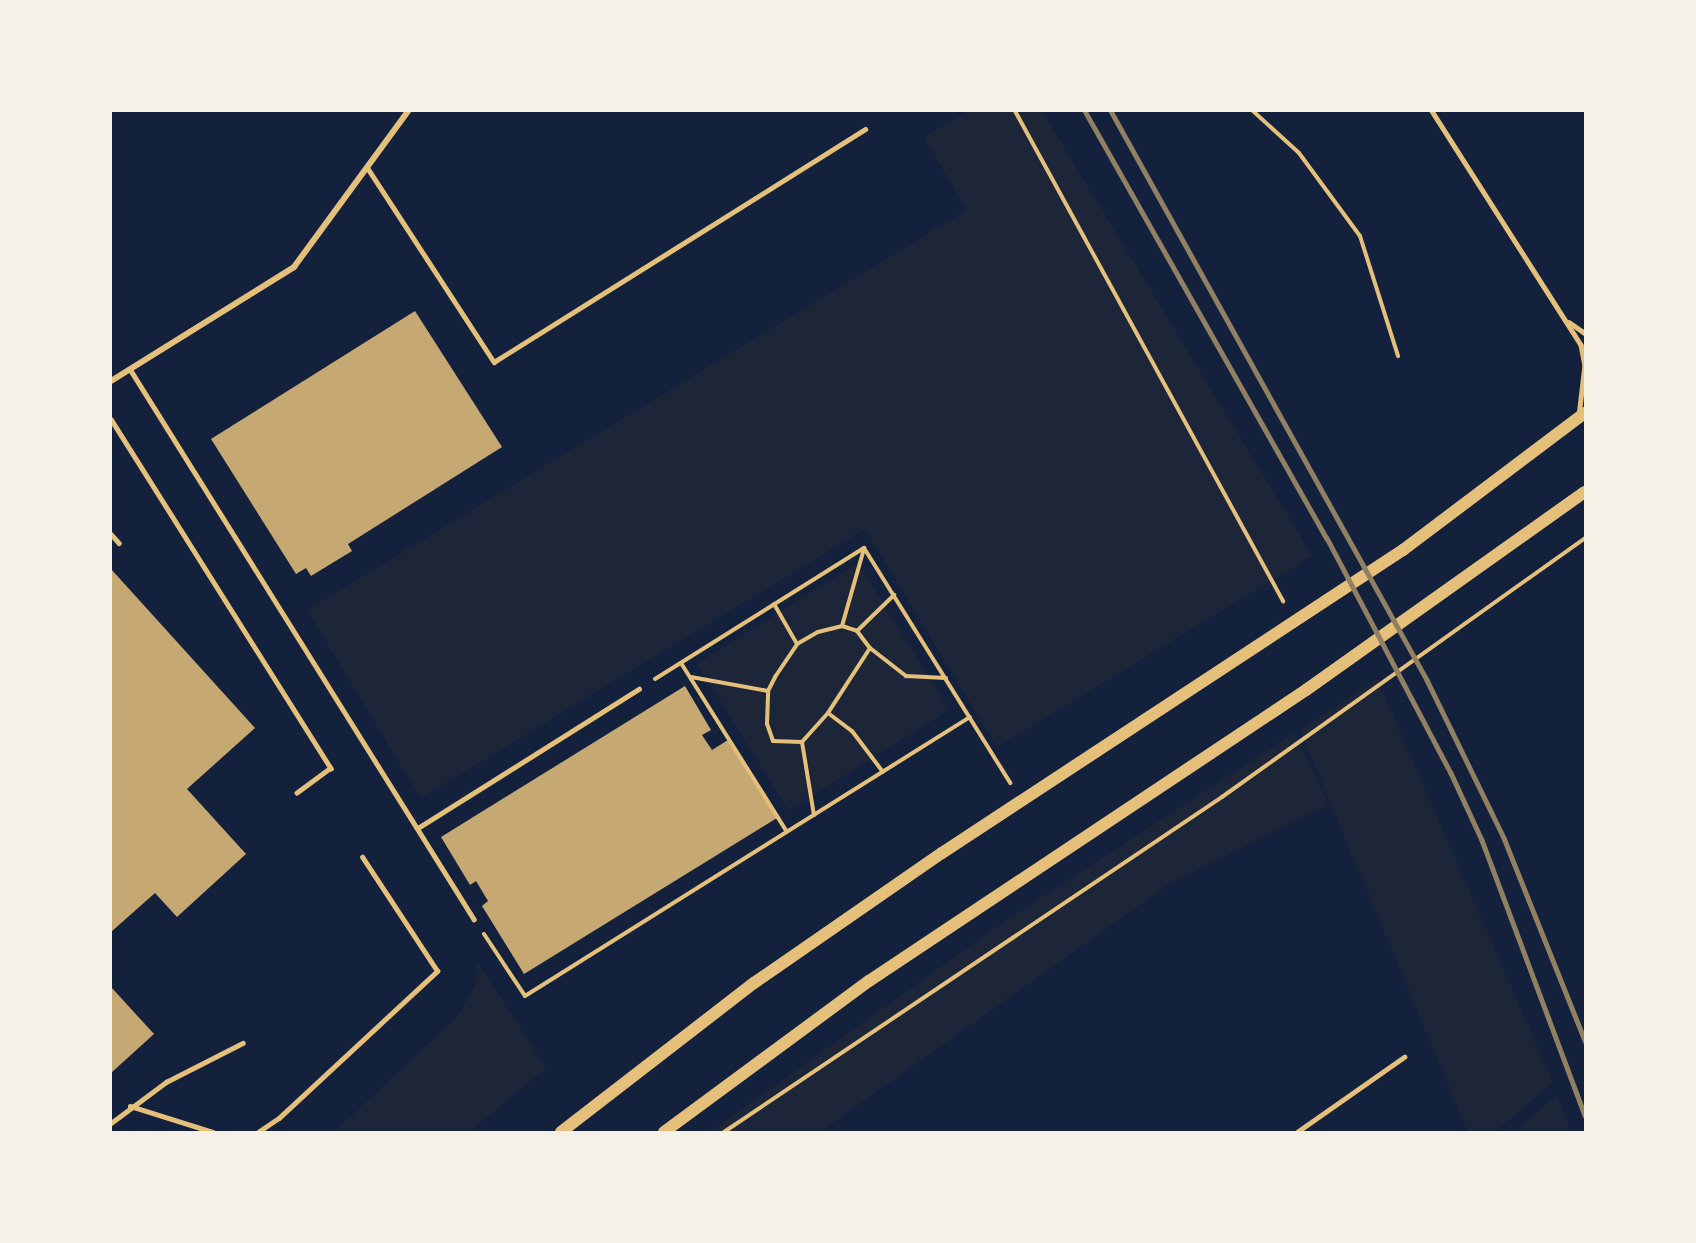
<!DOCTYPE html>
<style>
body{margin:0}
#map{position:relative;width:1696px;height:1243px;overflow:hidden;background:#14213d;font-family:Lora,serif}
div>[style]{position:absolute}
.green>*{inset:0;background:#1d2539;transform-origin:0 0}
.building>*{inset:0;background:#c6a872}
.path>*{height:4px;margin:-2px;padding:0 2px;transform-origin:2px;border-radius:2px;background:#e5c07b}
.service>*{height:4.5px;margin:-2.25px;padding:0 2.25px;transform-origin:2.25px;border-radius:2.25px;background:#e5c07b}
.minor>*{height:6px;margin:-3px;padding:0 3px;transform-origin:3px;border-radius:3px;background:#e5c07b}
.secondary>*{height:12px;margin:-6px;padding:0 6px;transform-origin:6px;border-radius:6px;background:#e5c07b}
.rail>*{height:4.5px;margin:-2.25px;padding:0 2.25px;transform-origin:2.25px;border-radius:2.25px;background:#918062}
span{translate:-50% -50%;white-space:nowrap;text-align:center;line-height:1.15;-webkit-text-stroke:5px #f6f1e7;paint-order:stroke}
.frame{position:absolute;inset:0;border:112px solid #f6f1e7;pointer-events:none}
</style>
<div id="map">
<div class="green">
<div style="clip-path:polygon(967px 111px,1042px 111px,1312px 556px,997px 747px,865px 529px,421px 798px,307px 610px,967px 210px,924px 137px)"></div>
<div style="left:858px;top:563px;width:173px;height:190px;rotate:58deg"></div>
<div style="clip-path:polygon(1377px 679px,1553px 1083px,1494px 1132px,1468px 1132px,1300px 730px)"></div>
<div style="clip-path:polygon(1294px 733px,1329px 805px,1169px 884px,820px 1132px,710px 1132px,995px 928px)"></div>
<div style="clip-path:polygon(477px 961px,546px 1068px,469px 1132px,334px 1132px,458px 1016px,476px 984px)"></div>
<div style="clip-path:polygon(1558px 1094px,1570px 1132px,1514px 1132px)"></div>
</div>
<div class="building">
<div style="clip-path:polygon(415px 311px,502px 447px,348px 544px,352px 551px,311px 576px,306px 568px,296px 574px,211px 439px)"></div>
<div style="clip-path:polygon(111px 569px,255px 728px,187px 789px,246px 854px,177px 917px,155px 893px,111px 932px)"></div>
<div style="clip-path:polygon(685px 686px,711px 730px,702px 735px,712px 750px,728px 740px,777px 818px,524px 974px,482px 906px,488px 901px,476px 881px,470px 885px,441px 837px)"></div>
<div style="clip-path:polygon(111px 987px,154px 1034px,111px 1073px)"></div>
</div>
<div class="path">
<div style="left:1015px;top:111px;width:559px;rotate:61.32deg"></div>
<div style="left:1253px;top:111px;width:62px;rotate:42.4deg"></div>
<div style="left:1299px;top:153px;width:103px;rotate:53.7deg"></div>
<div style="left:1360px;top:236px;width:126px;rotate:72.4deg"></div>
<div style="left:774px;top:604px;width:46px;rotate:60.1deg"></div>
<div style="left:842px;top:626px;width:16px;rotate:18deg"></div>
<div style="left:857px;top:631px;width:21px;rotate:53deg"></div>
<div style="left:870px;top:648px;width:77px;rotate:122.9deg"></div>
<div style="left:828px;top:713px;width:39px;rotate:132deg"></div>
<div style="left:802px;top:742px;width:29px;rotate:-178deg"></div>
<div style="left:773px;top:741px;width:18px;rotate:-109deg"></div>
<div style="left:767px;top:724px;width:33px;rotate:-88deg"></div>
<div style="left:768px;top:691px;width:16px;rotate:-63deg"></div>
<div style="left:775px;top:677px;width:40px;rotate:-56deg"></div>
<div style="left:797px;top:644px;width:24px;rotate:-30deg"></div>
<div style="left:818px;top:632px;width:25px;rotate:-14deg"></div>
<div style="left:842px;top:626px;width:80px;rotate:-74.1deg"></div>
<div style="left:857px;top:631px;width:52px;rotate:-44.2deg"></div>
<div style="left:870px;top:648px;width:46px;rotate:37.9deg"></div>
<div style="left:906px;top:676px;width:40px;rotate:2.9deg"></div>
<div style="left:681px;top:663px;width:199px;rotate:57.9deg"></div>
<div style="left:691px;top:677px;width:78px;rotate:10.3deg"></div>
<div style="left:655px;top:679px;width:247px;rotate:-32.1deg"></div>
<div style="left:864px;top:548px;width:277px;rotate:58.1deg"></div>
<div style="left:828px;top:713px;width:30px;rotate:37deg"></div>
<div style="left:852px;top:731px;width:51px;rotate:52.9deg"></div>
<div style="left:802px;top:742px;width:74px;rotate:80.7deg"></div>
<div style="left:484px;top:934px;width:74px;rotate:56.5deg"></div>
<div style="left:525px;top:996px;width:525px;rotate:-32.09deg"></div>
<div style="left:724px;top:1132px;width:600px;rotate:-33.93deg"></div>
<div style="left:1222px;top:797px;width:446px;rotate:-35.5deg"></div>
</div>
<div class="service">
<div style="left:1432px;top:111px;width:277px;rotate:57.5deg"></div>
<div style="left:1581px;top:345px;width:20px;rotate:79deg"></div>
<div style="left:1585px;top:365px;width:51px;rotate:96.7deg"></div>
<div style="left:367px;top:167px;width:233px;rotate:56.9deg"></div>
<div style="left:494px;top:362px;width:438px;rotate:-32.1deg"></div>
<div style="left:1569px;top:322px;width:19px;rotate:35deg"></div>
<div style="left:130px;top:369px;width:649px;rotate:57.98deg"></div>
<div style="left:111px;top:419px;width:413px;rotate:57.8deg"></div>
<div style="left:331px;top:768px;width:42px;rotate:143.7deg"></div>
<div style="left:111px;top:534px;width:12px;rotate:48deg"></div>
<div style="left:418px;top:828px;width:261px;rotate:-32.2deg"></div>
<div style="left:130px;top:1106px;width:87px;rotate:17.4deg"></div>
<div style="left:111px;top:1123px;width:69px;rotate:-36.7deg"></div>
<div style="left:166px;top:1082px;width:86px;rotate:-26.9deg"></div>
<div style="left:258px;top:1132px;width:25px;rotate:-34deg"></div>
<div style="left:279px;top:1118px;width:216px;rotate:-42.9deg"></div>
<div style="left:437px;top:971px;width:136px;rotate:-123.3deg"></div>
<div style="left:1297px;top:1132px;width:131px;rotate:-35deg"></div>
</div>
<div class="minor">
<div style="left:111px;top:381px;width:216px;rotate:-31.9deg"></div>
<div style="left:294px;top:267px;width:193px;rotate:-53.8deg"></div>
</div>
<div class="secondary">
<div style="left:561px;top:1132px;width:244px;rotate:-37.7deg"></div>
<div style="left:754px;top:983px;width:229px;rotate:-34.7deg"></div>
<div style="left:942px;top:853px;width:552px;rotate:-33.32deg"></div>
<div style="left:1403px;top:550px;width:228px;rotate:-37deg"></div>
<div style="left:664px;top:1132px;width:255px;rotate:-36.4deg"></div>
<div style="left:869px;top:981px;width:525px;rotate:-33.66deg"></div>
<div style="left:1306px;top:690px;width:342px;rotate:-35.4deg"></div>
</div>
<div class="rail">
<div style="left:1085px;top:111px;width:491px;rotate:60.5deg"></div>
<div style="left:1327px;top:538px;width:266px;rotate:62.2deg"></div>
<div style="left:1451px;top:773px;width:74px;rotate:65.2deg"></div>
<div style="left:1482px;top:840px;width:294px;rotate:69.5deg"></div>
<div style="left:1111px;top:111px;width:651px;rotate:60.95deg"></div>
<div style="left:1427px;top:680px;width:176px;rotate:64deg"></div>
<div style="left:1504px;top:838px;width:219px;rotate:68.2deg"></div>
</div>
<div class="frame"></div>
</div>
